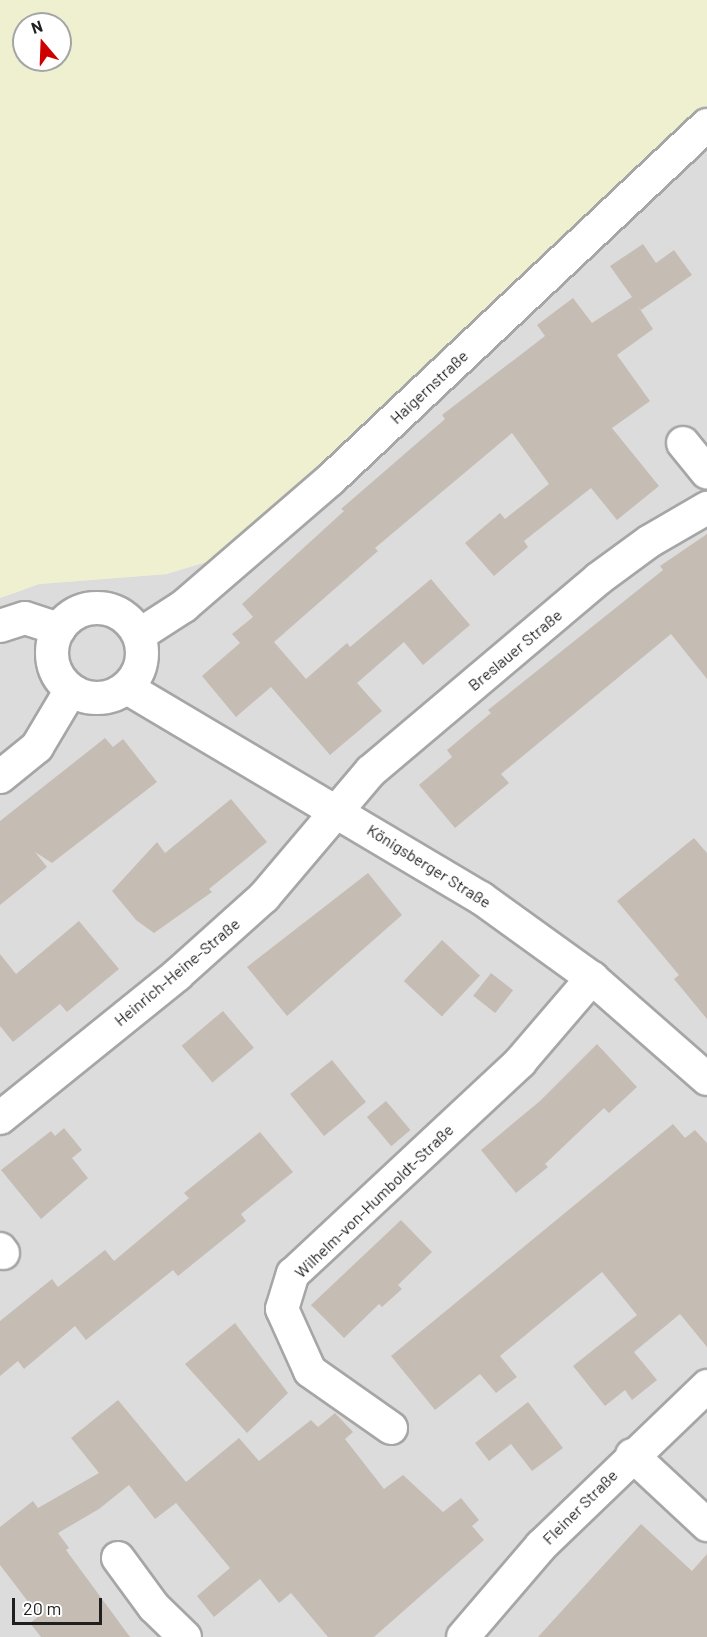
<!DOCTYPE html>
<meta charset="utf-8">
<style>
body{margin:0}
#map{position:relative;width:707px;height:1637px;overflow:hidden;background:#f0ede5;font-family:Barlow,sans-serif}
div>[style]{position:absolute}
.residential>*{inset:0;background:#dddcdc}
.farmland>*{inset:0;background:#eef0d0}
.building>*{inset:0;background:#c5bcb4;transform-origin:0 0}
.roads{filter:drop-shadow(2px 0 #a6a6a6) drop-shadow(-2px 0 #a6a6a6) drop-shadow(0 2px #a6a6a6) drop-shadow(0 -2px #a6a6a6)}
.minor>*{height:32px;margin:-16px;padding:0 16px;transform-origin:16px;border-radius:16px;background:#fff}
.minor>.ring{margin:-16px;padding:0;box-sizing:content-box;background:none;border:32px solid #fff;border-radius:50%}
span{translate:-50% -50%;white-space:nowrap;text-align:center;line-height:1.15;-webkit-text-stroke:5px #fff;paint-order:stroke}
.street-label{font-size:16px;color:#1f1f1f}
.north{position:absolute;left:12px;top:12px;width:60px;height:60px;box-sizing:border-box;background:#fff;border:2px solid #a5a5a5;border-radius:50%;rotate:341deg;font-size:16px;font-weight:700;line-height:24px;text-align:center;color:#1f1f1f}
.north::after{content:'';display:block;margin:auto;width:21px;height:27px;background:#cf0002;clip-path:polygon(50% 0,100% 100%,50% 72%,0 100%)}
.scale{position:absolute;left:12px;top:1598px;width:90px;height:27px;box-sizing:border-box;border:3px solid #1f1f1f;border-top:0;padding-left:8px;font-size:18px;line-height:21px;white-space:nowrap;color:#1f1f1f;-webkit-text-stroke:4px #fff;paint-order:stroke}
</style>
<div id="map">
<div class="residential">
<div style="clip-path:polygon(707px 137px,707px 1637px,0 1637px,0 598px,39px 584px,167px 574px)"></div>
</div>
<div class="farmland">
<div style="clip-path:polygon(evenodd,0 0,707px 0,707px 105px,230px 555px,167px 574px,39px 584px,0 598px,0 0,24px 24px,60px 24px,60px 60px,24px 60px,24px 24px)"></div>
</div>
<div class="building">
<div style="clip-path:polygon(643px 244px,656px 263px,674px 250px,692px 275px,641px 310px,636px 303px,653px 329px,617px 355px,650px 401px,612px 428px,659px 486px,617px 520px,591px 488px,524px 541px,528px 547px,494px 576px,465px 543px,500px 513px,505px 519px,549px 484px,512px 433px,375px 548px,378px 551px,274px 642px,306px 679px,347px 643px,350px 647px,431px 579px,470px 625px,423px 665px,404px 642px,357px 683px,382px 711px,330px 755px,271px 687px,236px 717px,202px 676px,240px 643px,232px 634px,253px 617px,242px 604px,344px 511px,341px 509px,445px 419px,442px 415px,545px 336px,537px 325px,573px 298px,592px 323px,632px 297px,610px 266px)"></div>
<div style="clip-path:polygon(707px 534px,707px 679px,671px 634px,501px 774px,509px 783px,455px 828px,419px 785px,452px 757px,447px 750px,491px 713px,488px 710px,663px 570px,660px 566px)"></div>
<div style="clip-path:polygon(105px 738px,113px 747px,123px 739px,157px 782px,52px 863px,35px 852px,47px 867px,0 905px,0 821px)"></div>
<div style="clip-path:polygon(231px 799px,267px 842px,209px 889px,212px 892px,154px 933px,136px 920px,112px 891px,157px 842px,165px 853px)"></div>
<div style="clip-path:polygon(694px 838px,707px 853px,707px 1019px,674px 979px,679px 975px,617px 901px)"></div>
<div style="clip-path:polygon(368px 873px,402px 915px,287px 1016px,247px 967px)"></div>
<div style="clip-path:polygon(79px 921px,119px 969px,67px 1012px,60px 1004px,13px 1042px,0 1026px,0 954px,16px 974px)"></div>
<div style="left:442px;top:940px;width:52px;height:56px;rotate:43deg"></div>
<div style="left:491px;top:973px;width:28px;height:29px;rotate:38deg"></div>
<div style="left:223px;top:1011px;width:48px;height:54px;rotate:50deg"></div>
<div style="clip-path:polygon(597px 1044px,637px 1087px,609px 1113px,604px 1108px,545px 1164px,548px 1167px,516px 1193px,481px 1150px,540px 1101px)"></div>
<div style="left:332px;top:1060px;width:54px;height:54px;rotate:51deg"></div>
<div style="left:386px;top:1101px;width:38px;height:25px;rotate:50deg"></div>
<div style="clip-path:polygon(673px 1124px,685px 1138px,695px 1130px,707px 1143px,707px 1347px,680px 1314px,634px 1352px,657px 1380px,632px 1400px,625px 1390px,605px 1406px,573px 1366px,637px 1315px,602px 1272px,500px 1356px,517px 1377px,496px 1393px,480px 1374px,435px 1410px,391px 1356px)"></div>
<div style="clip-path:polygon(64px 1128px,82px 1150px,72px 1158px,88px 1178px,41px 1219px,1px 1170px,51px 1131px,55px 1136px)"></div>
<div style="clip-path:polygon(260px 1132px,293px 1172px,241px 1214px,246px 1221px,178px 1276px,173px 1270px,86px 1340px,75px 1326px,24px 1369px,18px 1361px,0 1376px,0 1321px,52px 1279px,58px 1287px,105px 1250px,114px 1261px,189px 1198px,184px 1193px)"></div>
<div style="clip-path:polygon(401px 1220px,432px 1252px,398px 1285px,402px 1289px,382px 1307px,379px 1304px,344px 1338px,311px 1305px)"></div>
<div style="clip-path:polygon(235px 1323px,288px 1393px,247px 1433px,185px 1364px)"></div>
<div style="clip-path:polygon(118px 1400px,186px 1482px,239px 1438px,259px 1461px,311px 1420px,318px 1427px,335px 1413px,353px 1432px,345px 1439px,384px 1489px,403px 1475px,443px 1512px,461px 1498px,479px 1520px,472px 1526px,484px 1540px,374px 1637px,328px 1637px,291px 1593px,279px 1603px,260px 1579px,214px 1617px,197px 1596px,230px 1568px,176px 1503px,155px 1519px,129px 1485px,99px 1509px,58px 1533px,69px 1548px,66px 1550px,130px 1637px,41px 1637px,30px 1623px,39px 1616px,0 1565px,0 1527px,33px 1501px,38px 1508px,99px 1473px,71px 1438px)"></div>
<div style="clip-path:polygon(528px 1402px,563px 1448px,532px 1471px,511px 1444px,489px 1461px,475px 1443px)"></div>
<div style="clip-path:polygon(641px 1524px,692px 1571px,707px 1554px,707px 1637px,538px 1637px)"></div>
</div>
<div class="roads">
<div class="minor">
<div style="left:683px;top:443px;width:38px;rotate:51deg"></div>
<div class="ring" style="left:52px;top:608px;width:58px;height:58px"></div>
<div style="left:0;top:626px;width:26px;rotate:-18deg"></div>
<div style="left:25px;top:618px;width:36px;rotate:18deg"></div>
<div style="left:139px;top:635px;width:54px;rotate:-32.8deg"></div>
<div style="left:184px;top:606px;width:193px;rotate:-40.8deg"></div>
<div style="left:330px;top:480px;width:518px;rotate:-43.28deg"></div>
<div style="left:127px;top:688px;width:412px;rotate:30.7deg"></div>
<div style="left:481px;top:898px;width:137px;rotate:35.8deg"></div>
<div style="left:592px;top:978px;width:153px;rotate:41.3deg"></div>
<div style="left:0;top:777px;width:48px;rotate:-39deg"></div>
<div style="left:37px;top:747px;width:66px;rotate:-59.2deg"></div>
<div style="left:0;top:1118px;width:228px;rotate:-38.9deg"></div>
<div style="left:177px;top:975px;width:117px;rotate:-41.9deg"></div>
<div style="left:264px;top:897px;width:165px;rotate:-49.7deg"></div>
<div style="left:371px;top:771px;width:297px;rotate:-40.2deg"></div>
<div style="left:598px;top:579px;width:64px;rotate:-36.2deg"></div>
<div style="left:650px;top:541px;width:66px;rotate:-30.1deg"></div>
<div style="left:0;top:1249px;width:5px;rotate:53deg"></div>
<div style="left:391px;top:1428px;width:99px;rotate:-144.9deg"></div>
<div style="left:310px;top:1371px;width:68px;rotate:-114.3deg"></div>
<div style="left:282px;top:1309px;width:37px;rotate:-73deg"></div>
<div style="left:293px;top:1274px;width:311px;rotate:-43deg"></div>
<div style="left:520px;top:1062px;width:111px;rotate:-49.4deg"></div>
<div style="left:632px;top:1455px;width:103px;rotate:43deg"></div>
<div style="left:118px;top:1558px;width:61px;rotate:53.7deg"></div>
<div style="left:154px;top:1607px;width:43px;rotate:44.1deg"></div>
<div style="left:463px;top:1637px;width:120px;rotate:-49.4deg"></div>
<div style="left:541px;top:1546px;width:231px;rotate:-43.9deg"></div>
</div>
</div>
<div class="street-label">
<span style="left:429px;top:387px;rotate:-43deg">Haigernstraße</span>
<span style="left:515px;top:650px;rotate:-40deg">Breslauer Straße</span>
<span style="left:429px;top:866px;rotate:32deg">Königsberger Straße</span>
<span style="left:177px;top:972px;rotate:-40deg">Heinrich-Heine-Straße</span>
<span style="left:374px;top:1201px;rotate:-44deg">Wilhelm-von-Humboldt-Straße</span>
<span style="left:580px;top:1507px;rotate:-45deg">Fleiner Straße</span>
</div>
<div class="north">N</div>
<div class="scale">20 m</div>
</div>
